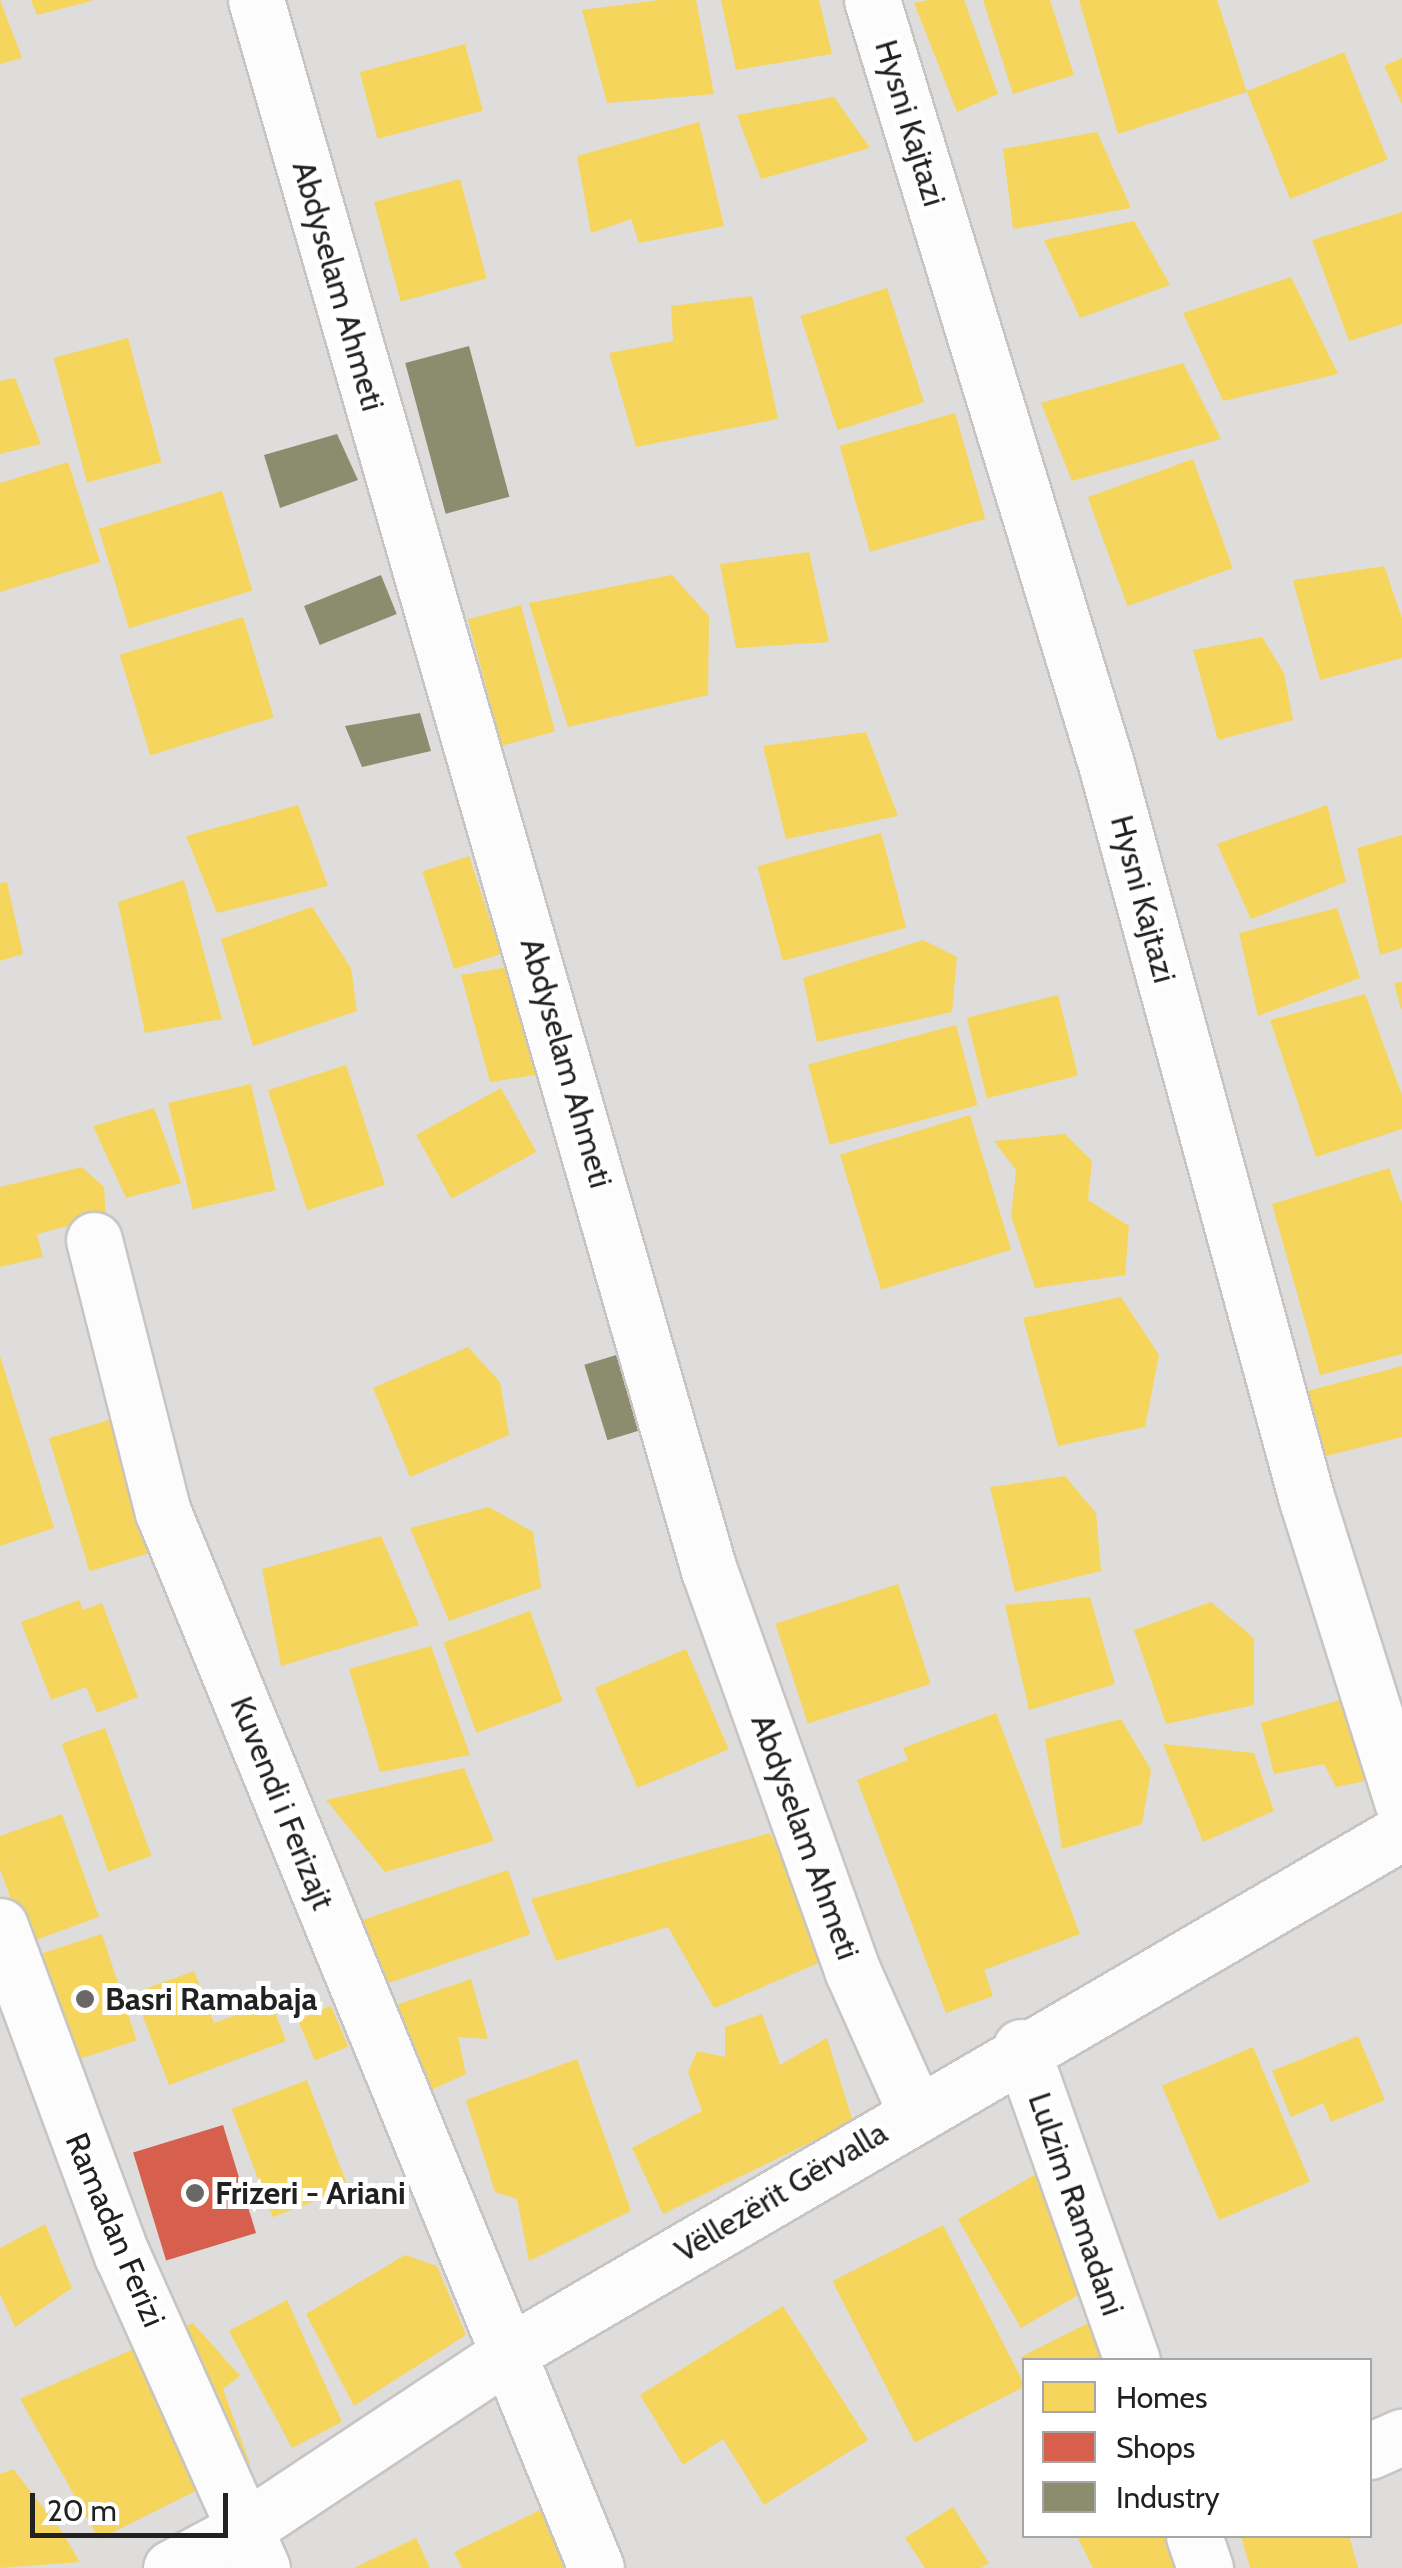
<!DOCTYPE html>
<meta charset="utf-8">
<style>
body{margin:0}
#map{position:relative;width:1402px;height:2568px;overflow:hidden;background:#efedea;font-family:Cabin,sans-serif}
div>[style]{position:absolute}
.residential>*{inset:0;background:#dedddb}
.homes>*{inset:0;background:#f6d55c;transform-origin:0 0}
.shops>*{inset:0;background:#d6604d;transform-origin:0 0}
.industry>*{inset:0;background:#8c8c6e;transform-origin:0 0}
.roads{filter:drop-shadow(2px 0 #c6c5c4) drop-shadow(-2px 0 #c6c5c4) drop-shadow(0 2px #c6c5c4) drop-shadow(0 -2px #c6c5c4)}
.minor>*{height:55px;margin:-27.5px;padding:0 27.5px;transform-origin:27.5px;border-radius:27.5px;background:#fdfcfc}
.dots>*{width:28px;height:28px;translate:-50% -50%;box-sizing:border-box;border:5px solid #fff;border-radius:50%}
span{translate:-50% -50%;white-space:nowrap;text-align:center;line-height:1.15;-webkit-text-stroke:10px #fff;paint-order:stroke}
.street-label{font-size:32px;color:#212121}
.poi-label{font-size:32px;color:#212121;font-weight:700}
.left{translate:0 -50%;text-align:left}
.legend{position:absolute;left:1022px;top:2358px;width:350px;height:180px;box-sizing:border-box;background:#fff;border:2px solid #a6a6a6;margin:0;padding:12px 18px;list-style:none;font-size:30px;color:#212121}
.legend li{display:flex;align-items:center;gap:20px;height:50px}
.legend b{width:50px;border:2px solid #a6a6a6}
.scale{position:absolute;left:30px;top:2493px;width:198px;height:45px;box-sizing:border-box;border:5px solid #212121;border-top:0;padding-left:12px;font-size:30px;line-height:35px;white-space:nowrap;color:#212121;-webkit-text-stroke:8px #fff;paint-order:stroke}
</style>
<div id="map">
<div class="residential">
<div style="clip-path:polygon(evenodd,0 0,1402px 0,1402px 2568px,0 2568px,0 0,1024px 2360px,1370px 2360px,1370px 2536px,1024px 2536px,1024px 2360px)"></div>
</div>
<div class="homes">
<div style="clip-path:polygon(0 0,22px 58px,0 64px)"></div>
<div style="clip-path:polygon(31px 0,92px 0,92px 1px,37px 15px)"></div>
<div style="clip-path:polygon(659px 0,696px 0,714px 94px,607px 103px,582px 10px)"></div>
<div style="clip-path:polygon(721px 0,819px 0,832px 54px,736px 70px)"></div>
<div style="clip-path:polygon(928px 0,964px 0,998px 94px,957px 112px,914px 3px)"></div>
<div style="clip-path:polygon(983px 0,1050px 0,1074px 75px,1013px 94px)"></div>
<div style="clip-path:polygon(1079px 0,1217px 0,1247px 92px,1118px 134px)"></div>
<div style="left:465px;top:44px;width:69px;height:109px;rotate:75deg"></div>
<div style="left:1344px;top:52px;width:116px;height:105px;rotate:68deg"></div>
<div style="clip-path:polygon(1402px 58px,1402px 104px,1384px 66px)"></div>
<div style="clip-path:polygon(834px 97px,870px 148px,761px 179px,737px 115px)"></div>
<div style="clip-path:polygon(699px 122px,724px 226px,639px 243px,631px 219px,591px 233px,577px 156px)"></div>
<div style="clip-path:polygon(1097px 132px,1131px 208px,1013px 229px,1003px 149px)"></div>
<div style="left:460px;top:179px;width:103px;height:89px;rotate:75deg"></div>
<div style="clip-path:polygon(1402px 212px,1402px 324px,1349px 341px,1312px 240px)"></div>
<div style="clip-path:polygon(1134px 221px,1170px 285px,1080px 318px,1044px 240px)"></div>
<div style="clip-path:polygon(1291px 277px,1338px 374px,1223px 401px,1183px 313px)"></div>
<div style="left:887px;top:288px;width:120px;height:91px;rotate:72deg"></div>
<div style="clip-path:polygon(752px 296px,778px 419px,636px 447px,609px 353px,673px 341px,671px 306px)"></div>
<div style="left:128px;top:338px;width:129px;height:77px;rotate:75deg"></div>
<div style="clip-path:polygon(1183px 363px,1221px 439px,1072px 481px,1041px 403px)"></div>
<div style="clip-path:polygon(15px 378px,41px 444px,0 454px,0 381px)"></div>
<div style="left:955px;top:413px;width:110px;height:120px;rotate:74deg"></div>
<div style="left:1193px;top:459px;width:116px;height:112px;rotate:70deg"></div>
<div style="clip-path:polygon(68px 462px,100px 562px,0 592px,0 483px)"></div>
<div style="left:222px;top:491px;width:104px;height:129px;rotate:73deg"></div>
<div style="clip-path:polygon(809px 552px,829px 642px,736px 648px,720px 564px)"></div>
<div style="clip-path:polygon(1384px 566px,1402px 618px,1402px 658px,1320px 680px,1293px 580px)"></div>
<div style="clip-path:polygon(672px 575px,709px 616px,708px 695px,568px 727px,529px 603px)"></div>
<div style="left:521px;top:605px;width:131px;height:55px;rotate:75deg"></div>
<div style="left:243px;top:617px;width:105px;height:129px;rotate:73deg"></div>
<div style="clip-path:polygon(1262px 637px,1284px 673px,1293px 720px,1218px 740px,1193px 650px)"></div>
<div style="clip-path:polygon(866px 732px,898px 816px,786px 839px,763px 746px)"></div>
<div style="clip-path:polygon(298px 805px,328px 886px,217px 913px,186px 836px)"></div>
<div style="clip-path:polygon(1327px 805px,1346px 882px,1251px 919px,1217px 844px)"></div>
<div style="left:881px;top:833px;width:98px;height:128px;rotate:75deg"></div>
<div style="clip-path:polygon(1402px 835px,1402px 948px,1380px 955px,1357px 848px)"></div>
<div style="left:469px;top:856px;width:103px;height:49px;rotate:72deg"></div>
<div style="clip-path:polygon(184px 880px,222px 1019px,145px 1033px,118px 902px)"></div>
<div style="clip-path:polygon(7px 882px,23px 954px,0 961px,0 883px)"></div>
<div style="clip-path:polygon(312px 907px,351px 968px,357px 1011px,253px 1046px,221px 939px)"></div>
<div style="clip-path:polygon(1337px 908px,1360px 978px,1258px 1016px,1239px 933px)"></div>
<div style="clip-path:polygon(923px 940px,957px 957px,952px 1012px,817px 1042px,803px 978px)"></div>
<div style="clip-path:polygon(509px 967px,542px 1074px,490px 1082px,461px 975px)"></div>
<div style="clip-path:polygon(1402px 982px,1402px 1008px,1401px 1009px,1394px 983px)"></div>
<div style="clip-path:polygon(1365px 994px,1402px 1095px,1402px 1129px,1316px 1157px,1270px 1020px)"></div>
<div style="left:1058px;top:995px;width:83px;height:94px;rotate:76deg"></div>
<div style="left:956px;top:1025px;width:83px;height:153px;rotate:75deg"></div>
<div style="left:346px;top:1065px;width:126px;height:82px;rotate:72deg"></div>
<div style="left:251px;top:1084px;width:109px;height:85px;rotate:77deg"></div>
<div style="left:501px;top:1088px;width:73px;height:97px;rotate:61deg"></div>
<div style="clip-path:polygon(154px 1108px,181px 1183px,126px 1198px,93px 1126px)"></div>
<div style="left:970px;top:1115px;width:141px;height:136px;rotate:73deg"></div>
<div style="clip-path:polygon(1065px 1134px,1092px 1161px,1088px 1200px,1129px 1226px,1125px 1275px,1035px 1288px,1011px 1216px,1016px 1170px,994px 1141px)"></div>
<div style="clip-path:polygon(82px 1167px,104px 1187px,106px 1216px,37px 1234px,43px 1257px,0 1267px,0 1187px)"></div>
<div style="clip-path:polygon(1389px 1168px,1402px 1204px,1402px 1354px,1320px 1375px,1272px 1204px)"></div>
<div style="clip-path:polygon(1121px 1297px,1159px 1355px,1145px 1427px,1058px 1446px,1023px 1318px)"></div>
<div style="clip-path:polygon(468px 1347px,500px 1382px,509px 1435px,410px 1477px,373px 1388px)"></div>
<div style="clip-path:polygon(0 1356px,54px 1528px,0 1546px)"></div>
<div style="clip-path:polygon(1402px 1366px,1402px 1437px,1318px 1458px,1300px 1393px)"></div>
<div style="left:112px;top:1419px;width:139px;height:66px;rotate:73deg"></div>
<div style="clip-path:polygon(1065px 1476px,1096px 1513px,1101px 1571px,1015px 1592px,990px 1487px)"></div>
<div style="clip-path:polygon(489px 1507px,533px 1532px,541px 1588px,449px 1621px,410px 1528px)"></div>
<div style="clip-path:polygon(381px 1536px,419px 1625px,281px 1666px,262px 1569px)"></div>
<div style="left:898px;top:1584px;width:105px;height:129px;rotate:72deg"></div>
<div style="clip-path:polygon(1090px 1597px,1115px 1684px,1029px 1710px,1005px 1605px)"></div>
<div style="clip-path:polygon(79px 1600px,83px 1610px,102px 1603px,138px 1697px,97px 1713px,86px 1687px,51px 1700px,21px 1622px)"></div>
<div style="clip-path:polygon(1211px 1602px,1254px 1638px,1254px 1705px,1166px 1724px,1134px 1630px)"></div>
<div style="left:530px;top:1611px;width:96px;height:92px;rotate:70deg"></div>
<div style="clip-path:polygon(431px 1646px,470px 1755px,380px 1772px,349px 1669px)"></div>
<div style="left:686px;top:1649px;width:109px;height:99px;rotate:67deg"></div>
<div style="clip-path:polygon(1343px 1699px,1381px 1778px,1336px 1787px,1324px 1764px,1274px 1774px,1261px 1723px)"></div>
<div style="clip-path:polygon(996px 1713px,1080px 1934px,984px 1970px,993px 1996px,946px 2013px,857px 1780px,908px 1760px,903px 1748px)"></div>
<div style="clip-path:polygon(1121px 1719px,1151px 1770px,1142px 1824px,1062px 1849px,1045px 1739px)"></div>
<div style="left:105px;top:1728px;width:136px;height:46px;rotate:70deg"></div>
<div style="clip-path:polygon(1163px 1744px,1254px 1753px,1274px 1811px,1203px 1842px)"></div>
<div style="clip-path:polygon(464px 1768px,494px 1841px,385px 1872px,326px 1800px)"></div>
<div style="clip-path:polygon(62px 1814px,99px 1917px,27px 1943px,0 1869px,0 1836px)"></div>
<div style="clip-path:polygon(770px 1833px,828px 1959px,714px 2008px,668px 1927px,556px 1961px,531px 1899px)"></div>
<div style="left:508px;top:1870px;width:68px;height:159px;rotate:71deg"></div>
<div style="left:102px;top:1934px;width:112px;height:73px;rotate:72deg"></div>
<div style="clip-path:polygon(194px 1971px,214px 2023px,271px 2002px,286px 2041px,169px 2085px,134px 1993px)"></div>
<div style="clip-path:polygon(471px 1979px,488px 2039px,458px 2037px,466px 2074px,420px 2095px,396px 2005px)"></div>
<div style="left:331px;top:2006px;width:44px;height:36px;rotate:67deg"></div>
<div style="clip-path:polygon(762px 2014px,780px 2065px,827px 2038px,853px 2122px,663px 2214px,632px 2148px,702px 2111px,688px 2072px,697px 2051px,725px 2057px,725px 2027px)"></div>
<div style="clip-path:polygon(1358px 2036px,1385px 2100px,1331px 2122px,1323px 2103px,1291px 2117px,1272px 2071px)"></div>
<div style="left:1253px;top:2047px;width:146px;height:99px;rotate:67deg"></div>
<div style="clip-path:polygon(577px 2059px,631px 2211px,529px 2261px,517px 2199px,495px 2192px,466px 2100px)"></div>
<div style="left:307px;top:2080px;width:116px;height:81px;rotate:69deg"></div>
<div style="left:1048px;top:2167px;width:126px;height:104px;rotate:60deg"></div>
<div style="clip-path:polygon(45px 2224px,72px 2288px,15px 2327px,0 2294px,0 2248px)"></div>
<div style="left:943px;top:2225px;width:181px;height:124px;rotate:63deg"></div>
<div style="clip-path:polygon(405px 2255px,437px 2266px,466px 2335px,354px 2406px,306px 2314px)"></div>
<div style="clip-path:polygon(287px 2300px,342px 2422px,292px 2448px,229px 2331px)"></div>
<div style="clip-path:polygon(783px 2306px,868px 2440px,764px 2505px,723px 2439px,683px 2465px,640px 2395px)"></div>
<div style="clip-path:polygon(1116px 2309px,1143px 2360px,1022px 2360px,1021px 2357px)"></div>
<div style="clip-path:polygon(193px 2323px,240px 2376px,223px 2389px,250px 2464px,99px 2539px,20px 2399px)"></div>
<div style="clip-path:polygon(13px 2469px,60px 2529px,80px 2562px,0 2568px,0 2474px)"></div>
<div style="clip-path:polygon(953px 2507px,989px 2563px,981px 2568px,925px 2568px,905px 2538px)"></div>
<div style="clip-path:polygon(540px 2510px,567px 2568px,462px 2568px,454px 2552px)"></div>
<div style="clip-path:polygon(1077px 2536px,1190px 2536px,1207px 2568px,1093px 2568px)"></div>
<div style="clip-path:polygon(1241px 2536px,1349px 2536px,1358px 2568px,1250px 2568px)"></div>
<div style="clip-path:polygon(416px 2538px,430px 2568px,354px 2568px)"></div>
</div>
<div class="shops">
<div style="left:223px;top:2125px;width:113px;height:94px;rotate:73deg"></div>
</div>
<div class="industry">
<div style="left:469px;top:346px;width:156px;height:66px;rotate:75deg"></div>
<div style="clip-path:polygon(337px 434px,358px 480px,280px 508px,264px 455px)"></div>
<div style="left:381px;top:575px;width:42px;height:83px;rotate:68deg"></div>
<div style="clip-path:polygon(420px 713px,431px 751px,362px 767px,345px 726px)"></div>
<div style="left:636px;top:1349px;width:79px;height:54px;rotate:73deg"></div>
</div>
<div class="roads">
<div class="minor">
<div style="left:256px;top:0;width:1634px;rotate:73.91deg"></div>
<div style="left:709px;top:1570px;width:427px;rotate:70.3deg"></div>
<div style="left:853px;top:1972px;width:154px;rotate:65.9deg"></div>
<div style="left:872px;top:0;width:799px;rotate:72.97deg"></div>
<div style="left:1106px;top:764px;width:763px;rotate:74.73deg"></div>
<div style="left:1307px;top:1500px;width:317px;rotate:72.5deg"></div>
<div style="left:94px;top:1240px;width:281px;rotate:75.8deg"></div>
<div style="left:163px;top:1512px;width:1141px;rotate:67.7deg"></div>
<div style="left:0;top:1926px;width:351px;rotate:69.7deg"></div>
<div style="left:122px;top:2255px;width:343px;rotate:65.9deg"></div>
<div style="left:1021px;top:2047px;width:332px;rotate:70.5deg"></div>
<div style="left:1370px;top:2451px;width:35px;rotate:-24deg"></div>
<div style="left:1194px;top:2536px;width:34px;rotate:71deg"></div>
<div style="left:171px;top:2568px;width:85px;rotate:-28.1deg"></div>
<div style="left:246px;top:2528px;width:320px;rotate:-33.6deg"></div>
<div style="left:512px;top:2351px;width:1030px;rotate:-30.25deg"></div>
</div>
</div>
<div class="dots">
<div style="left:85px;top:1999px;background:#696867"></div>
<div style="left:195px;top:2193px;background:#696867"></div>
</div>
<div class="street-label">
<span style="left:910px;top:123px;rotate:73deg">Hysni Kajtazi</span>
<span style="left:338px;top:286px;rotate:74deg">Abdyselam Ahmeti</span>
<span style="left:1143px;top:899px;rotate:75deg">Hysni Kajtazi</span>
<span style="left:566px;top:1063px;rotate:74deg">Abdyselam Ahmeti</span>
<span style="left:282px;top:1803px;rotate:68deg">Kuvendi i Ferizajt</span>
<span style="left:805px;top:1837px;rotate:70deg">Abdyselam Ahmeti</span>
<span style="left:781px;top:2192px;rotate:-31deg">Vëllezërit Gërvalla</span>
<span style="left:1076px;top:2204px;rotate:71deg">Lulzim Ramadani</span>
<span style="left:115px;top:2230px;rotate:67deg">Ramadan Ferizi</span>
</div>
<div class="poi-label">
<span class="left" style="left:105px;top:1999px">Basri Ramabaja</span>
<span class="left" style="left:215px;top:2193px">Frizeri - Ariani</span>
</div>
<ul class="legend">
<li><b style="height:28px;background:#f6d55c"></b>Homes</li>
<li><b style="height:28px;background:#d6604d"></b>Shops</li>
<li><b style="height:28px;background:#8c8c6e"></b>Industry</li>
</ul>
<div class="scale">20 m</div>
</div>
